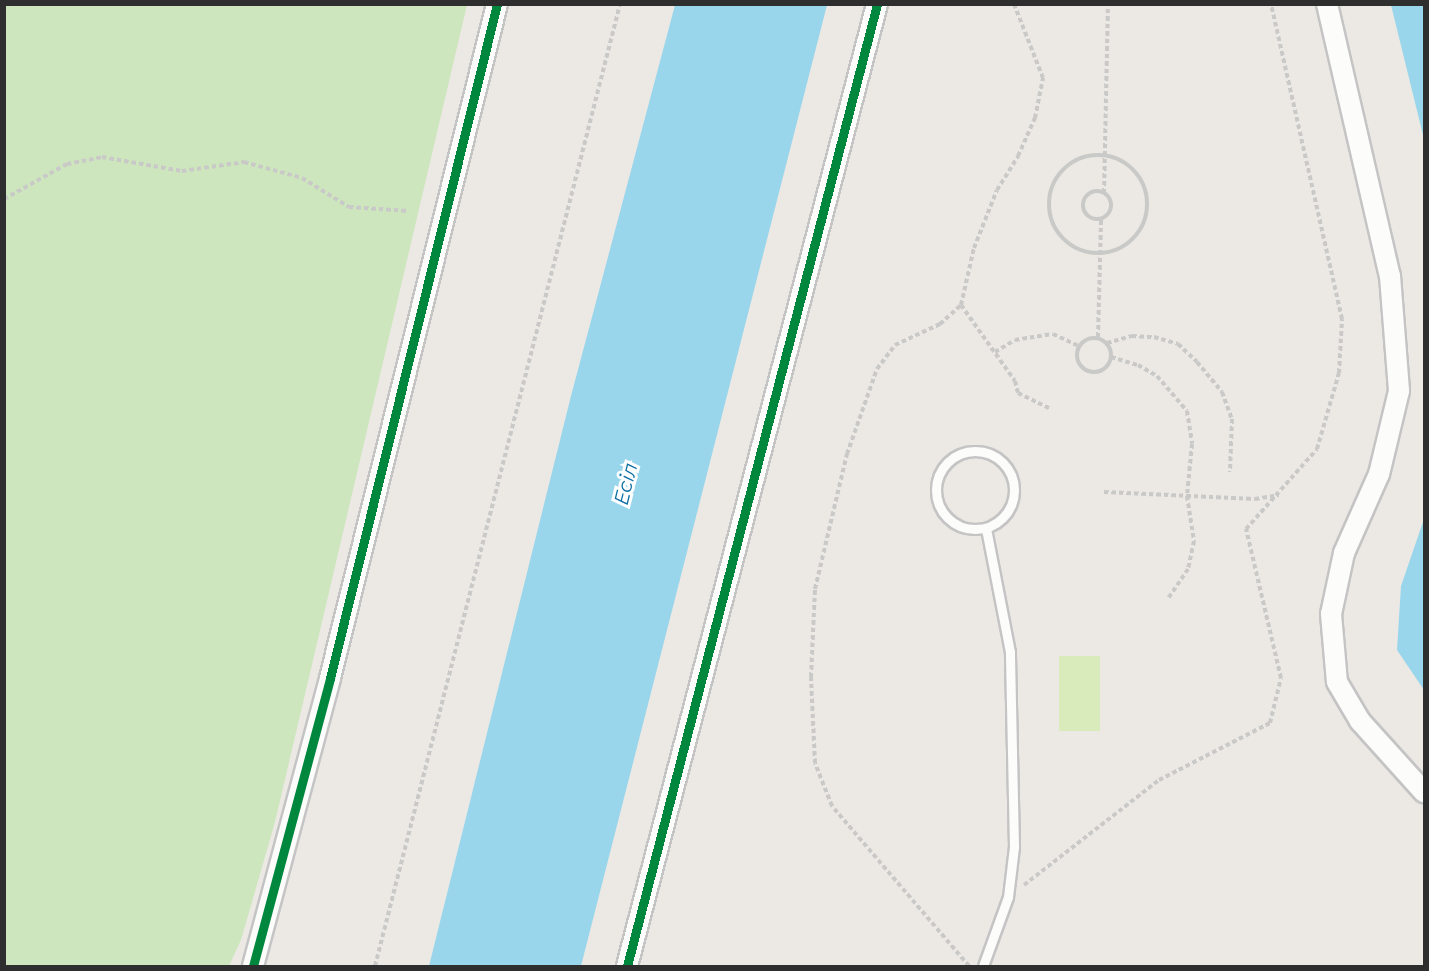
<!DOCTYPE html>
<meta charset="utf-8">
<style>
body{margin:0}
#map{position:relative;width:1429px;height:971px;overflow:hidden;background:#ece8e4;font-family:Montserrat,sans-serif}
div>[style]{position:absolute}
.green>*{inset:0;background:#cee6be}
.pitch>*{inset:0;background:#d9eabb;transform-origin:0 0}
.water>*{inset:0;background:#99d6ec}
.path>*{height:4px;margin-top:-2px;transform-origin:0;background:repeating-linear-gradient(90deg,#c9c9c8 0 4.5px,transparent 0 7.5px)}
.path>.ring{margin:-2px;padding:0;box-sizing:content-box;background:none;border:4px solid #c9c9c8;border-radius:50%}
.roads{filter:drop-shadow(2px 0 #c5c4c5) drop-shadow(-2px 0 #c5c4c5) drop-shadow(0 2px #c5c4c5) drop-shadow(0 -2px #c5c4c5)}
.lane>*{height:9px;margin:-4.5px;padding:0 4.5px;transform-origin:4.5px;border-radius:4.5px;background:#fcfcfb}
.lane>.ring{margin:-4.5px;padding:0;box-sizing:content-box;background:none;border:9px solid #fcfcfb;border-radius:50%}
.street>*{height:20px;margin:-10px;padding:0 10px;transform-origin:10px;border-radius:10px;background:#fcfcfb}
.cycleway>*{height:9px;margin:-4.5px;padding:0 4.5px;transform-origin:4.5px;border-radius:4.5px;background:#00873e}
span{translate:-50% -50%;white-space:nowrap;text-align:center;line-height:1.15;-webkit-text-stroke:6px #fff;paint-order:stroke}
.water-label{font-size:20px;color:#0d6fa3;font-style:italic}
.frame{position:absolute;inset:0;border:6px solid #2e2e2e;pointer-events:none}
</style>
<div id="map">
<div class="green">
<div style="clip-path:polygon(5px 4px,467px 5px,275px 822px,241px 940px,229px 966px,5px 966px)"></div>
</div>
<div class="pitch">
<div style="left:1059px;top:656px;width:41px;height:75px"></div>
</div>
<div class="water">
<div style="clip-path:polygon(675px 5px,827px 5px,581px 966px,429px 966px,571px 396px)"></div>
<div style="clip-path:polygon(1391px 5px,1424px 5px,1424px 139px)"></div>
<div style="clip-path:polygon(1424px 519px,1424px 690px,1397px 650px,1401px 586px)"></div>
</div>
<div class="path">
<div class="ring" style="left:1049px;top:155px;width:94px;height:94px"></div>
<div class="ring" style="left:1083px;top:191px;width:24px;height:24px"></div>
<div style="left:1104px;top:193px;width:189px;rotate:-88.8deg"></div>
<div style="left:4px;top:199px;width:72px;rotate:-29.1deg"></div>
<div style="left:67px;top:164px;width:36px;rotate:-11deg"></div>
<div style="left:102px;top:157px;width:81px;rotate:9.9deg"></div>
<div style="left:182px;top:171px;width:63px;rotate:-8.3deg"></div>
<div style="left:244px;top:162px;width:60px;rotate:15.4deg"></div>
<div style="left:302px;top:178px;width:55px;rotate:31.7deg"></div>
<div style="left:349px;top:207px;width:60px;rotate:3.8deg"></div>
<div style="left:961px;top:305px;width:93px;rotate:54.6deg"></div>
<div style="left:1015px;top:381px;width:12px;rotate:76deg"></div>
<div style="left:1018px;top:393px;width:37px;rotate:26deg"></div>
<div style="left:1098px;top:337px;width:118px;rotate:-88.5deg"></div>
<div class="ring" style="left:1077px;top:338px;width:30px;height:30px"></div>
<div style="left:1107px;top:343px;width:26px;rotate:-16deg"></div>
<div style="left:1132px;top:336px;width:22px;rotate:3deg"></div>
<div style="left:1154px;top:337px;width:25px;rotate:16deg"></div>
<div style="left:1178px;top:344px;width:26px;rotate:43deg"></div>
<div style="left:1197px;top:362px;width:39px;rotate:50deg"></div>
<div style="left:1222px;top:392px;width:29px;rotate:70deg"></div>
<div style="left:1232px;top:419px;width:53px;rotate:92.2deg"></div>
<div style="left:995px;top:352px;width:23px;rotate:-31deg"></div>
<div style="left:1015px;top:340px;width:38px;rotate:-9deg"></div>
<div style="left:1053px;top:334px;width:29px;rotate:25deg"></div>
<div style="left:1111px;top:357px;width:28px;rotate:17deg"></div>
<div style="left:1138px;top:365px;width:22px;rotate:30deg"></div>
<div style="left:1157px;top:376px;width:46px;rotate:49.4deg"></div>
<div style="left:1187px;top:411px;width:33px;rotate:81deg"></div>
<div style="left:1192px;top:444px;width:52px;rotate:95.5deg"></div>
<div style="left:1187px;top:496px;width:46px;rotate:81.2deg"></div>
<div style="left:1194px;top:541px;width:29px;rotate:102deg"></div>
<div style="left:1188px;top:569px;width:36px;rotate:124deg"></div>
<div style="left:1104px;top:492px;width:151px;rotate:2.7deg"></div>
<div style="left:1255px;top:499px;width:24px;rotate:-9deg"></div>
<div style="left:1024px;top:885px;width:171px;rotate:-37.9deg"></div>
<div style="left:1159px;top:780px;width:125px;rotate:-27.2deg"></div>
<div style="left:1270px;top:723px;width:46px;rotate:-76.3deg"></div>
<div style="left:1281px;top:678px;width:153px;rotate:-103.2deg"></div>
<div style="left:1246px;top:529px;width:107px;rotate:-48.4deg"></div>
<div style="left:1317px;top:449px;width:79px;rotate:-73.9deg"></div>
<div style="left:1339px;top:373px;width:54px;rotate:-86.8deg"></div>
<div style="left:1342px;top:319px;width:323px;rotate:-102.7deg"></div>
<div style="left:375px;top:966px;width:993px;rotate:-75.71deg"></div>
<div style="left:969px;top:966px;width:211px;rotate:-130.6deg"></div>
<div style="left:832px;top:806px;width:46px;rotate:-111.6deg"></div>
<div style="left:815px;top:763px;width:86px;rotate:-92.7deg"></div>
<div style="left:811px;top:677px;width:88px;rotate:-87.4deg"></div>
<div style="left:815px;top:589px;width:139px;rotate:-76.7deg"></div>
<div style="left:847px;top:454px;width:90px;rotate:-70.6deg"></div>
<div style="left:877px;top:369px;width:30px;rotate:-53deg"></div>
<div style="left:895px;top:345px;width:50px;rotate:-25deg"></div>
<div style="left:940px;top:324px;width:28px;rotate:-42deg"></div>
<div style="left:961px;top:305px;width:58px;rotate:-77.2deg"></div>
<div style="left:974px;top:248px;width:62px;rotate:-68.4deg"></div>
<div style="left:997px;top:190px;width:40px;rotate:-58deg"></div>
<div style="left:1018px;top:156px;width:42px;rotate:-65.9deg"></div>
<div style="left:1035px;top:118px;width:41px;rotate:-78.7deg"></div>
<div style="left:1043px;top:78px;width:79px;rotate:-111.4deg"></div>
</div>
<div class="roads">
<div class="lane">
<div class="ring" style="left:936px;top:451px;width:69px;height:69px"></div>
<div style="left:983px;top:966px;width:73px;rotate:-70.1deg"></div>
<div style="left:1008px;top:897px;width:50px;rotate:-83.2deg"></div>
<div style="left:1014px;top:847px;width:195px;rotate:-91.2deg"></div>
<div style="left:1010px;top:652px;width:126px;rotate:-101deg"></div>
</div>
<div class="street">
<div style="left:1327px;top:4px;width:279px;rotate:77deg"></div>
<div style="left:1390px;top:276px;width:115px;rotate:85.5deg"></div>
<div style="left:1399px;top:391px;width:85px;rotate:103.5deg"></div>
<div style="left:1379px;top:474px;width:86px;rotate:113.9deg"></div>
<div style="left:1344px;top:553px;width:62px;rotate:102deg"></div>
<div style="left:1331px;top:614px;width:68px;rotate:85deg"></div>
<div style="left:1337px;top:682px;width:45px;rotate:59.5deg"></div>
<div style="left:1360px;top:721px;width:96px;rotate:48deg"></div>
<div style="left:253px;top:966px;width:298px;rotate:-75deg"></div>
<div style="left:330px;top:678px;width:694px;rotate:-76.08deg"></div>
<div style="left:627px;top:966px;width:994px;rotate:-75.43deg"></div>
</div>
</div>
<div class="cycleway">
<div style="left:253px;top:966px;width:298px;rotate:-75deg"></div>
<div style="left:330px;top:678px;width:694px;rotate:-76.08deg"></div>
<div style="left:627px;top:966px;width:994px;rotate:-75.43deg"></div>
</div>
<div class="water-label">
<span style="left:626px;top:484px;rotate:-76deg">Есіл</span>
</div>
<div class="frame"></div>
</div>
